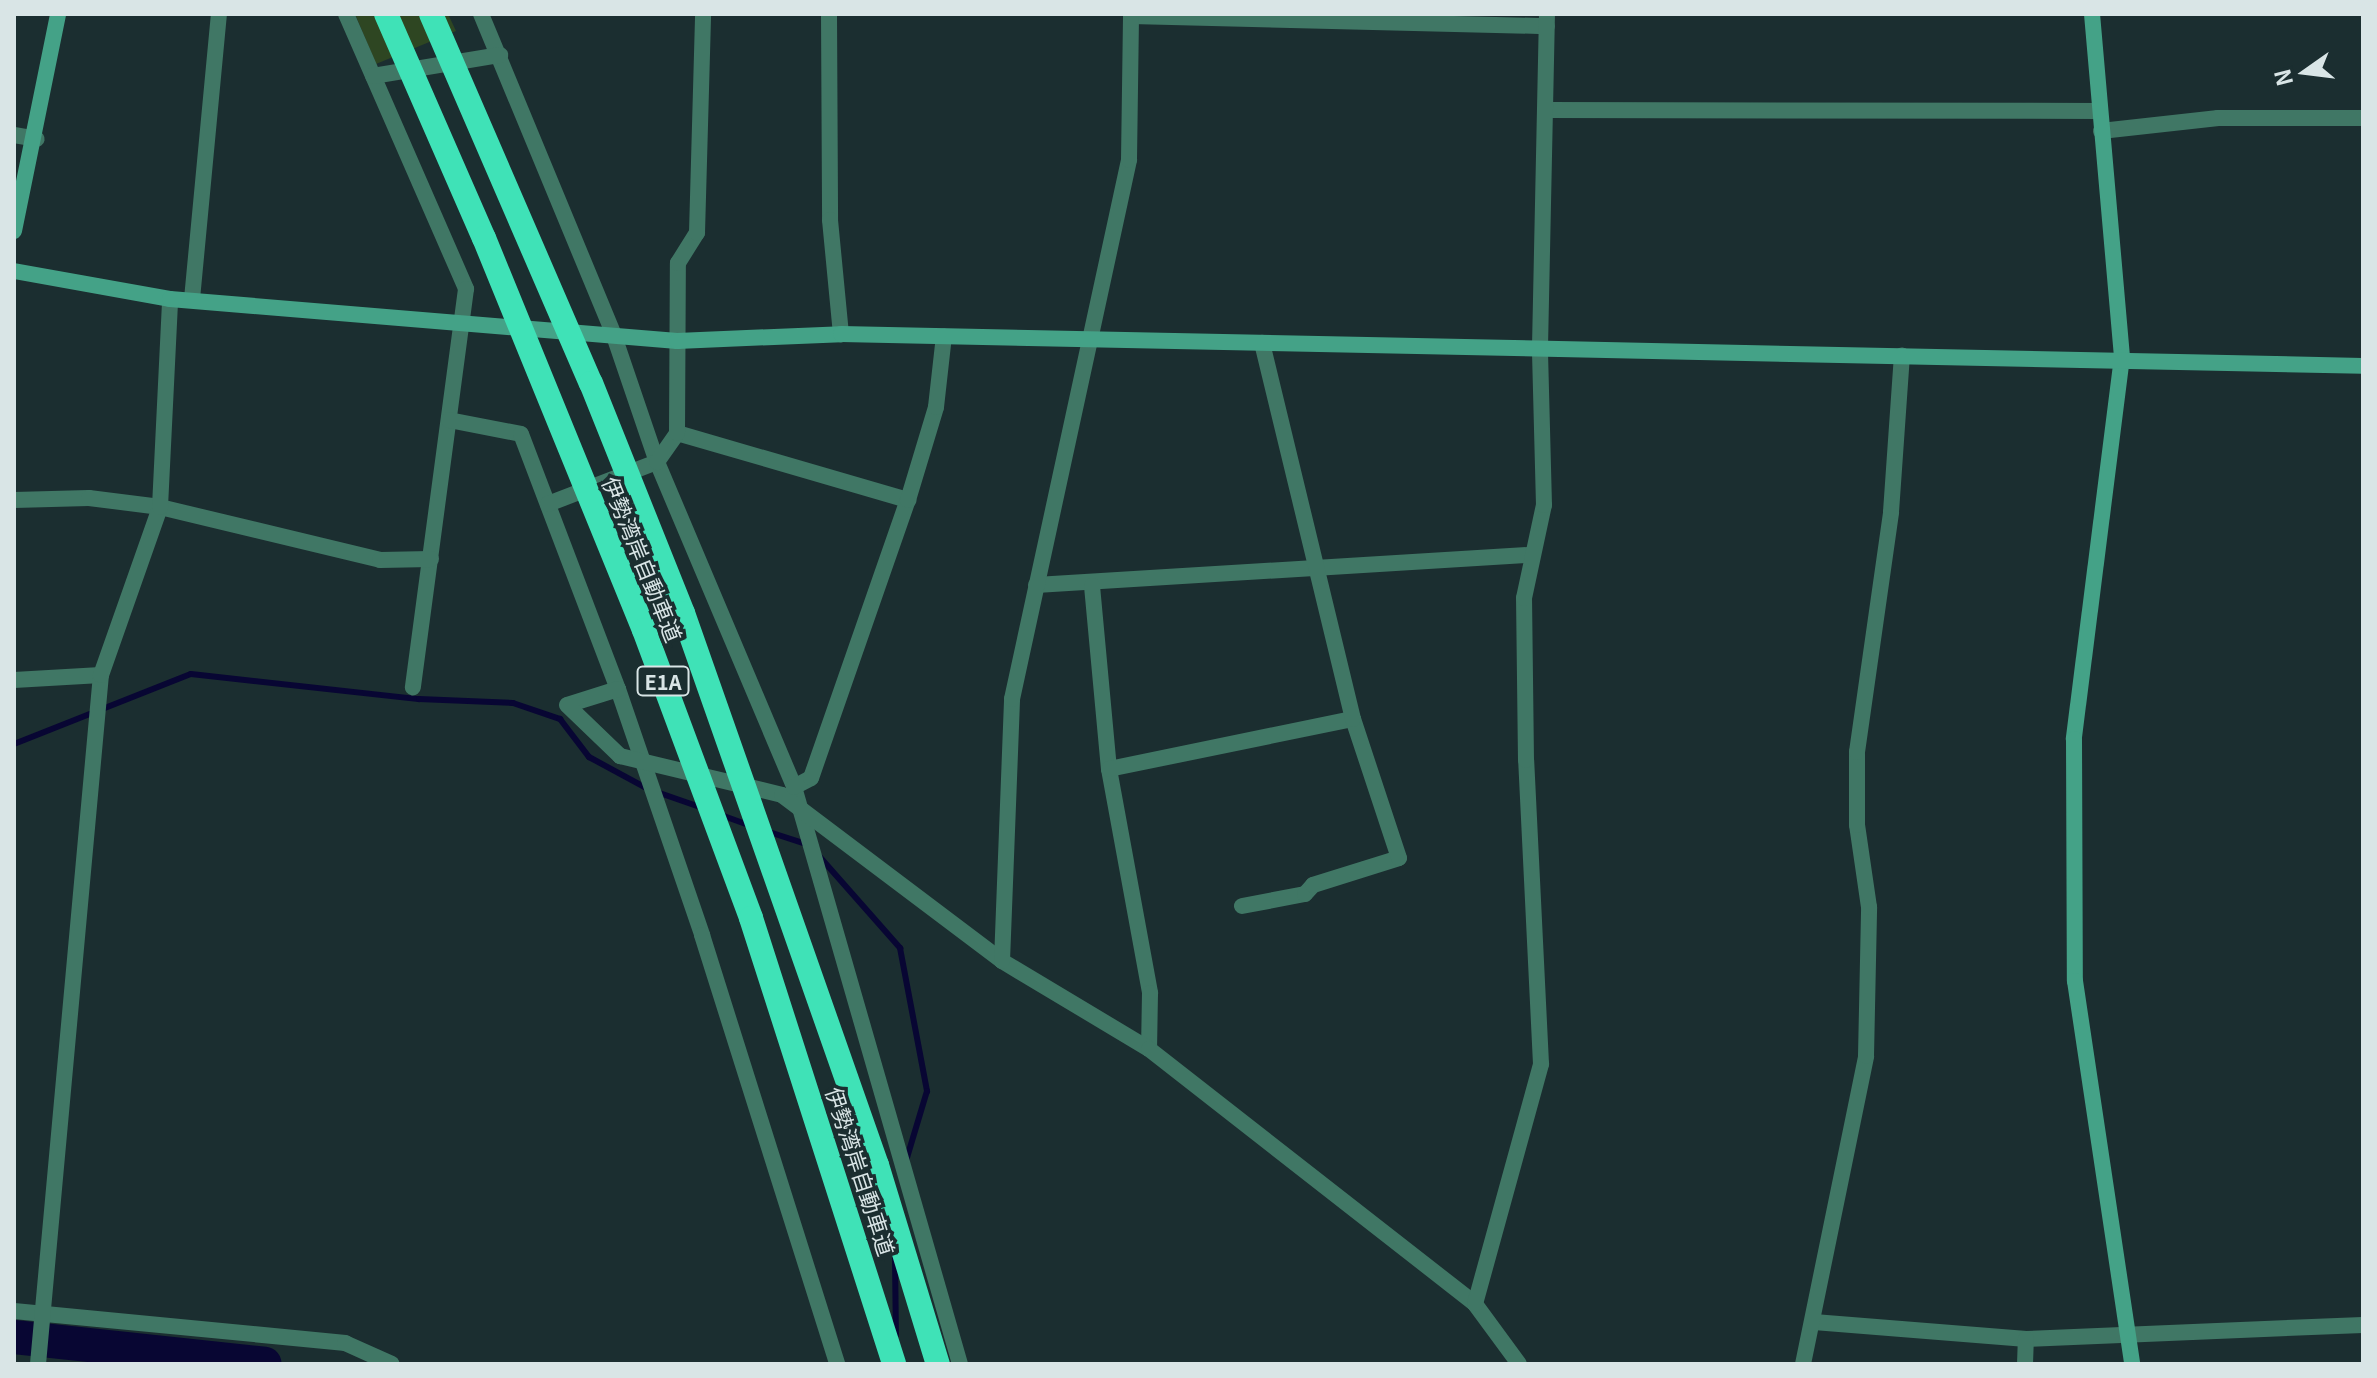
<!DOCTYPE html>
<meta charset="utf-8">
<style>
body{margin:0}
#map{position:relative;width:2377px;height:1378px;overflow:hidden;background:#1b2e30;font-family:Georgia,"Noto Sans JP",serif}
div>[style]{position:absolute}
.green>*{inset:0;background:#2e4622}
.stream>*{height:6px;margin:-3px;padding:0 3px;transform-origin:3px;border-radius:3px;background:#080633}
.river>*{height:34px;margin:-17px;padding:0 17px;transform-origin:17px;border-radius:17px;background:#080633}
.street>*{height:16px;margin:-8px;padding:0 8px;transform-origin:8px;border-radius:8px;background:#407765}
.secondary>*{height:16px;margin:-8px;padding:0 8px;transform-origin:8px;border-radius:8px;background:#44a287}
.highway-bridge>*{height:24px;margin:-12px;padding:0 12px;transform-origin:12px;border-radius:12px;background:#3fe2b7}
span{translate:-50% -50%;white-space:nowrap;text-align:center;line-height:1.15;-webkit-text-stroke:7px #1b2e30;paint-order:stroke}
.shield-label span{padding:2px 6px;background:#1b2e30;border:2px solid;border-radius:6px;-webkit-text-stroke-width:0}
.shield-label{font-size:20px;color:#d9e5e6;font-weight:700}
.street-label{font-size:22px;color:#d9e5e6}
.frame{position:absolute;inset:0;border:16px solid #d9e5e6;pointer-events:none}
.north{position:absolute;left:2265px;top:32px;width:80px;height:80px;-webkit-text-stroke:6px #1b2e30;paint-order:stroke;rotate:256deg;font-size:22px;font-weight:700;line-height:32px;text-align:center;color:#d9e5e6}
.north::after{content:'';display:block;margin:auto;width:28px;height:36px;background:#d9e5e6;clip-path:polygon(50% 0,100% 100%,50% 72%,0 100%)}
</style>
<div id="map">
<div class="green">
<div style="clip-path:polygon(355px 14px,448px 14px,456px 31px,376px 64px)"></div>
</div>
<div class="stream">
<div style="left:14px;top:744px;width:190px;rotate:-21.6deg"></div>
<div style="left:191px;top:674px;width:229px;rotate:6.3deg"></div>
<div style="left:419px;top:699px;width:94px;rotate:2.4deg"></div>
<div style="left:513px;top:703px;width:50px;rotate:18.8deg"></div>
<div style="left:560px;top:719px;width:48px;rotate:52.7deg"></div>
<div style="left:589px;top:757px;width:67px;rotate:28.5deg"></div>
<div style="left:648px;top:789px;width:58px;rotate:19.1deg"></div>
<div style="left:721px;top:815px;width:33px;rotate:20deg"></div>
<div style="left:766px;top:831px;width:45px;rotate:18deg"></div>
<div style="left:819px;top:856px;width:123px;rotate:48.6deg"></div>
<div style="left:900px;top:948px;width:146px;rotate:79.3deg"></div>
<div style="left:927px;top:1091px;width:73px;rotate:106.7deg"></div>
<div style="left:895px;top:1258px;width:77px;rotate:89.3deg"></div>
</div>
<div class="river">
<div style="left:14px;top:1337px;width:252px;rotate:6.1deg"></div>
</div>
<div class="street">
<div style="left:346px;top:14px;width:300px;rotate:66.4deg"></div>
<div style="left:466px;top:289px;width:402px;rotate:97.6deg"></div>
<div style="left:481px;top:14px;width:345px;rotate:67.5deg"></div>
<div style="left:613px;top:333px;width:136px;rotate:71.2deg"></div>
<div style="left:657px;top:462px;width:353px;rotate:67.1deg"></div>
<div style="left:794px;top:787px;width:600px;rotate:73.95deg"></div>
<div style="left:829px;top:14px;width:206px;rotate:89.7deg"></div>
<div style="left:830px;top:220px;width:115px;rotate:84.5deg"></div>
<div style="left:1131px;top:16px;width:416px;rotate:1.4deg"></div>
<div style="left:373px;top:76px;width:129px;rotate:-9.4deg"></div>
<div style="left:1546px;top:110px;width:553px;rotate:0.1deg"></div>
<div style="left:2101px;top:131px;width:118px;rotate:-6.3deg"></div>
<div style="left:2218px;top:118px;width:145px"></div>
<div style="left:14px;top:135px;width:23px;rotate:10deg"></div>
<div style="left:192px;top:299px;width:286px;rotate:-84.6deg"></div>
<div style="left:449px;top:420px;width:73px;rotate:11deg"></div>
<div style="left:521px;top:434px;width:273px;rotate:69.2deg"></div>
<div style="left:618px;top:689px;width:260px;rotate:71.1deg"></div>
<div style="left:702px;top:935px;width:450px;rotate:72.5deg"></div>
<div style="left:677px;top:433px;width:241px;rotate:16.2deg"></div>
<div style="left:14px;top:500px;width:75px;rotate:-1.5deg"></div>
<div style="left:89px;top:498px;width:72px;rotate:7.2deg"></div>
<div style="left:160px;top:507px;width:226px;rotate:13.5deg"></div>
<div style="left:380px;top:560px;width:51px;rotate:-1.1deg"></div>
<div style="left:548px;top:504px;width:117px;rotate:-21.1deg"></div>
<div style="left:657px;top:462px;width:35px;rotate:-55deg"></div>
<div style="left:677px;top:433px;width:170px;rotate:-89.7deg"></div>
<div style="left:678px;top:263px;width:36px;rotate:-58deg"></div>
<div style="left:697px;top:233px;width:219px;rotate:-88.4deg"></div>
<div style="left:1036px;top:585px;width:497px;rotate:-3.5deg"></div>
<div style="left:1092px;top:586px;width:184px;rotate:84.7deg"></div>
<div style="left:1109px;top:769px;width:228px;rotate:79.6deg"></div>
<div style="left:1150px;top:993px;width:56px;rotate:91deg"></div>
<div style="left:14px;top:680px;width:87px;rotate:-3.3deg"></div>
<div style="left:618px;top:689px;width:53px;rotate:162.6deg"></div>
<div style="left:567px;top:705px;width:74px;rotate:43.9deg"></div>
<div style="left:620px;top:756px;width:167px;rotate:13.5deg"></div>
<div style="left:782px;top:795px;width:276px;rotate:37deg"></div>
<div style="left:1002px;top:961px;width:171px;rotate:30.9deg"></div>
<div style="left:1149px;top:1049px;width:414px;rotate:38deg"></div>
<div style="left:1475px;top:1304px;width:74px;rotate:53.7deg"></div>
<div style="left:1109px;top:769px;width:249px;rotate:-11.6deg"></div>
<div style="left:794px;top:787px;width:19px;rotate:-28deg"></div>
<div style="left:811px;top:778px;width:294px;rotate:-70.8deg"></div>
<div style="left:908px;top:500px;width:97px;rotate:-73.2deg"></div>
<div style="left:936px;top:407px;width:71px;rotate:-83.6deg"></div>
<div style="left:1242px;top:906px;width:64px;rotate:-10.8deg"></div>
<div style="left:1305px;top:894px;width:12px;rotate:-48deg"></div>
<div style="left:1313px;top:885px;width:90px;rotate:-17.4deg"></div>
<div style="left:1399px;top:858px;width:146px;rotate:-108.3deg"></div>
<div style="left:1353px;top:719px;width:387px;rotate:-103.6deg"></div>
<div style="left:1002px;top:961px;width:262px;rotate:-87.8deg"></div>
<div style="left:1012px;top:699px;width:552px;rotate:-77.75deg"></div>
<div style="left:1129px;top:160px;width:146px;rotate:-89.2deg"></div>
<div style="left:1475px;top:1304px;width:249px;rotate:-74.6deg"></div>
<div style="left:1541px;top:1064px;width:304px;rotate:-92.8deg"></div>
<div style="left:1526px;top:760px;width:162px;rotate:-90.7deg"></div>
<div style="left:1524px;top:598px;width:95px;rotate:-77.9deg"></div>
<div style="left:1544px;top:505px;width:158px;rotate:-91.5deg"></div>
<div style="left:1540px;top:347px;width:333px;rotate:-88.8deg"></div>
<div style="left:14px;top:1311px;width:333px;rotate:5.5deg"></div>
<div style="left:345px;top:1343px;width:51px;rotate:24.1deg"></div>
<div style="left:1814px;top:1322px;width:213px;rotate:4.6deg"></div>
<div style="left:2026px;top:1339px;width:337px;rotate:-2.4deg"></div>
<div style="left:38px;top:1364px;width:692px;rotate:-84.78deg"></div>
<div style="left:101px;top:675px;width:178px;rotate:-70.6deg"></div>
<div style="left:160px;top:507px;width:208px;rotate:-87.2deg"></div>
<div style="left:1803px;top:1364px;width:314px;rotate:-78.4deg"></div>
<div style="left:1866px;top:1056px;width:149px;rotate:-88.8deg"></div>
<div style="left:1869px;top:907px;width:83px;rotate:-98.3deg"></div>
<div style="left:1857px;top:825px;width:73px;rotate:-90deg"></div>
<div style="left:1857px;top:752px;width:242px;rotate:-81.9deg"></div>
<div style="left:1891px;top:512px;width:157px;rotate:-86deg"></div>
<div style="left:2025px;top:1364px;width:25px;rotate:-88deg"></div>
</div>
<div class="secondary">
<div style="left:2092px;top:14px;width:344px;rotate:85deg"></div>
<div style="left:2122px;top:357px;width:385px;rotate:97.2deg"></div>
<div style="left:2074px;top:739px;width:242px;rotate:89.8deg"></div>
<div style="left:2075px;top:981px;width:387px;rotate:81.5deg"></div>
<div style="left:14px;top:231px;width:221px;rotate:-78.5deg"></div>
<div style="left:14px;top:271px;width:158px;rotate:10.2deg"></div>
<div style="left:170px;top:299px;width:509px;rotate:4.74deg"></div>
<div style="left:677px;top:341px;width:164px;rotate:-2.4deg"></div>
<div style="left:841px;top:334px;width:1522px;rotate:1.2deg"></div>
</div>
<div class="highway-bridge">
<div style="left:386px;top:14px;width:244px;rotate:66.4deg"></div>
<div style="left:484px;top:238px;width:423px;rotate:67.8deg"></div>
<div style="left:644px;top:630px;width:307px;rotate:69.6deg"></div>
<div style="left:751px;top:918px;width:468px;rotate:72.2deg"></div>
<div style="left:431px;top:14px;width:402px;rotate:66.6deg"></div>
<div style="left:591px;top:383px;width:248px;rotate:68.2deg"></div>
<div style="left:683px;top:613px;width:585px;rotate:70.64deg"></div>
<div style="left:877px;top:1165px;width:208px;rotate:73deg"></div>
</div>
<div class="shield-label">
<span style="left:663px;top:681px">E1A</span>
</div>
<div class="street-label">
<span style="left:643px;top:559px;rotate:68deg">伊勢湾岸自動車道</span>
<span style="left:861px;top:1171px;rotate:72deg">伊勢湾岸自動車道</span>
</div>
<div class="frame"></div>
<div class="north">N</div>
</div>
